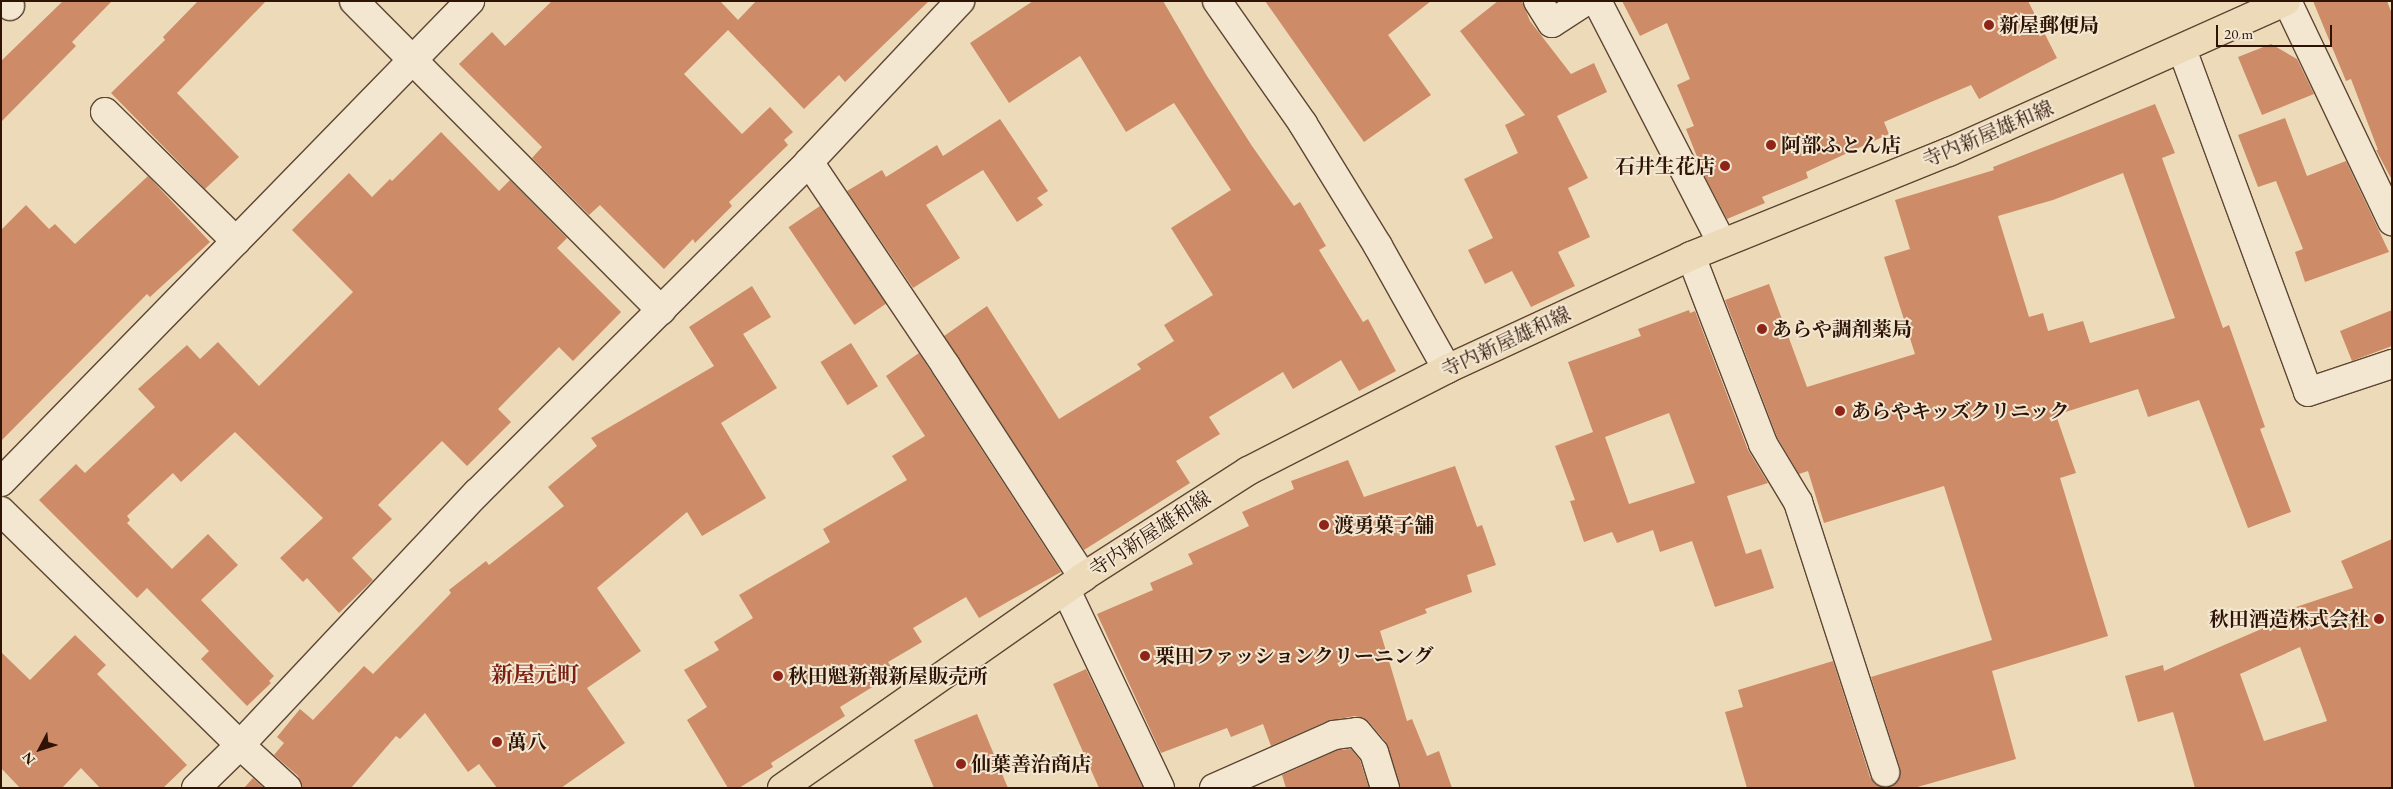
<!DOCTYPE html>
<meta charset="utf-8">
<style>
body{margin:0}
#map{position:relative;width:2393px;height:789px;overflow:hidden;background:#eddab9;font-family:"EB Garamond","Noto Serif JP",serif}
div>[style]{position:absolute}
.building>*{inset:0;background:#cd8c67;transform-origin:0 0}
.roads{filter:drop-shadow(1px 0 #5e4633) drop-shadow(-1px 0 #5e4633) drop-shadow(0 1px #5e4633) drop-shadow(0 -1px #5e4633)}
.minor>*{height:28px;margin:-14px;padding:0 14px;transform-origin:14px;border-radius:14px;background:#f3e7d2}
.major>*{height:28px;margin:-14px;padding:0 14px;transform-origin:14px;border-radius:14px;background:#eddab9}
.dots>*{width:14px;height:14px;translate:-50% -50%;box-sizing:border-box;border:2px solid #f3e7d2;border-radius:50%}
span{translate:-50% -50%;white-space:nowrap;text-align:center;line-height:1.15;-webkit-text-stroke:4px #f3e7d2;paint-order:stroke}
.poi-label{font-size:20px;color:#2f1406;font-weight:700}
.left{translate:0 -50%;text-align:left}
.right{translate:-100% -50%;text-align:right}
.street-label{font-size:20px;color:#2f1406}
.quarter-label{font-size:22px;color:#7a1f14;font-weight:700}
.frame{position:absolute;inset:0;border:2px solid #2f1406;pointer-events:none}
.north{position:absolute;left:15px;top:724px;width:50px;height:50px;-webkit-text-stroke:4px #f3e7d2;paint-order:stroke;rotate:230deg;font-size:14px;font-weight:700;line-height:20px;text-align:center;color:#2f1406}
.north::after{content:'';display:block;margin:auto;width:18px;height:22px;background:#2f1406;clip-path:polygon(50% 0,100% 100%,50% 72%,0 100%)}
.scale{position:absolute;left:2216px;top:25px;width:116px;height:22px;box-sizing:border-box;border:2px solid #2f1406;border-top:0;padding-left:6px;font-size:15px;line-height:18px;white-space:nowrap;color:#2f1406;-webkit-text-stroke:4px #f3e7d2;paint-order:stroke}
</style>
<div id="map">
<div class="building">
<div style="clip-path:polygon(63px 1px,112px 1px,72px 42px,76px 46px,1px 122px,1px 61px)"></div>
<div style="clip-path:polygon(198px 1px,266px 1px,177px 93px,239px 157px,205px 189px,111px 93px,165px 40px,163px 37px)"></div>
<div style="clip-path:polygon(552px 1px,720px 1px,738px 20px,756px 1px,929px 1px,845px 82px,839px 75px,804px 109px,728px 30px,684px 74px,742px 134px,770px 107px,793px 132px,784px 140px,788px 145px,729px 202px,732px 206px,695px 243px,693px 239px,664px 269px,600px 205px,589px 215px,532px 158px,542px 147px,459px 64px,492px 32px,505px 46px)"></div>
<div style="clip-path:polygon(1033px 1px,1163px 1px,1207px 76px,1252px 146px,1294px 206px,1300px 202px,1326px 246px,1319px 250px,1363px 322px,1368px 319px,1396px 371px,1359px 391px,1341px 360px,1293px 389px,1283px 372px,1209px 417px,1220px 434px,1176px 461px,1190px 483px,1084px 550px,944px 336px,987px 306px,1059px 419px,1141px 369px,1137px 364px,1174px 341px,1164px 325px,1213px 295px,1171px 228px,1231px 190px,1174px 103px,1126px 132px,1080px 56px,1009px 103px,970px 43px)"></div>
<div style="clip-path:polygon(1265px 1px,1431px 1px,1388px 35px,1431px 95px,1364px 142px)"></div>
<div style="clip-path:polygon(1498px 1px,1522px 1px,1530px 21px,1571px 74px,1594px 63px,1607px 92px,1557px 116px,1588px 178px,1568px 188px,1590px 237px,1558px 252px,1575px 286px,1531px 307px,1512px 271px,1485px 284px,1468px 250px,1493px 238px,1464px 179px,1518px 153px,1505px 125px,1525px 115px,1460px 31px)"></div>
<div style="clip-path:polygon(1622px 1px,2028px 1px,2057px 58px,1979px 99px,1971px 85px,1884px 122px,1889px 134px,1806px 172px,1808px 178px,1762px 197px,1765px 203px,1727px 219px,1705px 177px,1686px 129px,1694px 126px,1677px 85px,1690px 79px,1667px 23px,1640px 36px)"></div>
<div style="clip-path:polygon(2313px 1px,2387px 1px,2392px 14px,2392px 180px,2376px 150px,2378px 150px,2351px 79px,2346px 81px)"></div>
<div style="clip-path:polygon(2271px 44px,2297px 59px,2314px 94px,2262px 115px,2238px 57px)"></div>
<div style="clip-path:polygon(evenodd,2155px 104px,2175px 153px,2162px 158px,2223px 328px,2229px 325px,2265px 427px,2260px 429px,2291px 512px,2248px 528px,2199px 400px,2148px 417px,2138px 389px,2056px 415px,2076px 473px,2060px 478px,2108px 636px,1992px 671px,2016px 759px,1914px 788px,1747px 788px,1725px 712px,1743px 707px,1738px 690px,1833px 661px,1870px 777px,1875px 784px,1881px 787px,1889px 787px,1897px 782px,1900px 776px,1900px 768px,1871px 677px,1992px 640px,1944px 486px,1824px 523px,1808px 471px,1799px 474px,1777px 437px,1725px 300px,1769px 284px,1807px 387px,1915px 354px,1884px 257px,1910px 249px,1895px 200px,1994px 170px,1993px 167px,2155px 104px,2123px 173px,2175px 318px,2090px 343px,2083px 321px,2048px 331px,2043px 313px,2029px 317px,1998px 216px,2053px 200px,2123px 173px)"></div>
<div style="clip-path:polygon(2285px 118px,2307px 176px,2346px 161px,2389px 252px,2305px 282px,2295px 252px,2303px 249px,2276px 181px,2258px 187px,2238px 135px)"></div>
<div style="clip-path:polygon(1000px 119px,1048px 191px,1037px 198px,1043px 205px,1017px 222px,983px 170px,926px 205px,960px 258px,913px 288px,847px 191px,882px 170px,886px 177px,937px 145px,943px 156px)"></div>
<div style="clip-path:polygon(441px 132px,499px 191px,510px 180px,567px 238px,557px 248px,621px 312px,573px 361px,559px 347px,498px 409px,511px 422px,467px 466px,442px 441px,378px 505px,392px 519px,352px 558px,373px 580px,339px 613px,307px 578px,303px 582px,280px 558px,323px 518px,235px 432px,181px 482px,173px 473px,127px 516px,130px 520px,127px 523px,172px 569px,208px 534px,238px 565px,201px 600px,274px 676px,269px 681px,271px 683px,247px 706px,201px 659px,209px 651px,147px 588px,137px 598px,39px 500px,76px 464px,85px 473px,155px 407px,138px 389px,187px 345px,200px 359px,218px 342px,259px 386px,353px 292px,292px 230px,349px 173px,372px 197px,390px 179px,392px 181px)"></div>
<div style="clip-path:polygon(148px 176px,210px 242px,150px 297px,147px 294px,1px 441px,1px 230px,26px 205px,49px 229px,55px 224px,75px 244px)"></div>
<div style="left:820px;top:206px;width:118px;height:38px;rotate:56deg"></div>
<div style="clip-path:polygon(752px 286px,771px 317px,743px 334px,777px 388px,721px 423px,766px 498px,702px 536px,687px 512px,597px 588px,641px 651px,587px 688px,625px 743px,561px 788px,497px 788px,479px 764px,468px 772px,425px 713px,400px 739px,396px 736px,351px 788px,302px 788px,298px 776px,274px 755px,284px 743px,277px 737px,300px 709px,313px 720px,364px 666px,373px 674px,451px 593px,449px 590px,486px 561px,489px 565px,564px 506px,548px 487px,597px 446px,591px 438px,714px 366px,689px 327px)"></div>
<div style="clip-path:polygon(evenodd,1689px 310px,1690px 313px,1695px 311px,1748px 450px,1768px 483px,1727px 496px,1746px 554px,1761px 549px,1774px 588px,1715px 607px,1692px 541px,1660px 552px,1653px 530px,1617px 543px,1612px 532px,1584px 542px,1570px 501px,1575px 500px,1555px 446px,1593px 432px,1568px 362px,1641px 336px,1638px 329px,1689px 310px,1669px 413px,1695px 483px,1629px 504px,1605px 437px,1669px 413px)"></div>
<div style="clip-path:polygon(2392px 310px,2392px 346px,2352px 361px,2340px 331px)"></div>
<div style="left:851px;top:343px;width:51px;height:36px;rotate:58deg"></div>
<div style="clip-path:polygon(919px 353px,1061px 572px,979px 618px,966px 597px,913px 628px,922px 642px,888px 662px,895px 673px,840px 707px,845px 716px,771px 763px,773px 767px,739px 788px,728px 788px,687px 720px,707px 707px,684px 670px,719px 650px,714px 642px,753px 618px,739px 595px,830px 542px,823px 529px,907px 480px,892px 456px,925px 436px,886px 376px)"></div>
<div style="clip-path:polygon(1348px 460px,1364px 497px,1455px 466px,1477px 527px,1482px 525px,1496px 565px,1467px 575px,1472px 592px,1425px 609px,1427px 613px,1380px 631px,1407px 721px,1412px 719px,1427px 756px,1439px 751px,1452px 788px,1400px 788px,1386px 742px,1369px 722px,1355px 716px,1328px 721px,1271px 746px,1263px 724px,1231px 737px,1227px 728px,1161px 753px,1097px 614px,1153px 590px,1150px 583px,1193px 564px,1188px 554px,1249px 526px,1242px 512px,1294px 489px,1291px 481px)"></div>
<div style="clip-path:polygon(evenodd,2392px 539px,2392px 788px,2195px 788px,2173px 712px,2138px 722px,2125px 676px,2163px 665px,2164px 671px,2289px 617px,2287px 610px,2353px 588px,2341px 561px,2392px 539px,2300px 647px,2327px 721px,2264px 741px,2240px 674px,2300px 647px)"></div>
<div style="clip-path:polygon(75px 635px,106px 665px,97px 674px,187px 765px,163px 788px,100px 788px,81px 768px,62px 788px,20px 788px,1px 768px,1px 652px,30px 680px)"></div>
<div style="clip-path:polygon(1086px 669px,1143px 788px,1099px 788px,1053px 684px)"></div>
<div style="clip-path:polygon(977px 714px,1008px 788px,934px 788px,914px 740px)"></div>
<div style="clip-path:polygon(1351px 749px,1360px 760px,1369px 788px,1286px 788px,1282px 775px,1338px 750px)"></div>
<div style="clip-path:polygon(253px 778px,264px 788px,244px 788px)"></div>
</div>
<div class="roads">
<div class="minor">
<div style="left:5px;top:1px;width:7px;rotate:45deg"></div>
<div style="left:354px;top:1px;width:436px;rotate:45.2deg"></div>
<div style="left:1217px;top:1px;width:150px;rotate:55deg"></div>
<div style="left:1303px;top:124px;width:143px;rotate:58.4deg"></div>
<div style="left:1378px;top:246px;width:141px;rotate:60.7deg"></div>
<div style="left:1538px;top:1px;width:26px;rotate:58deg"></div>
<div style="left:1552px;top:23px;width:40px;rotate:-32.9deg"></div>
<div style="left:1597px;top:1px;width:272px;rotate:62.7deg"></div>
<div style="left:2287px;top:1px;width:244px;rotate:64.5deg"></div>
<div style="left:2182px;top:49px;width:365px;rotate:69.8deg"></div>
<div style="left:2308px;top:392px;width:89px;rotate:-18.4deg"></div>
<div style="left:105px;top:112px;width:184px;rotate:44.6deg"></div>
<div style="left:809px;top:162px;width:246px;rotate:56.1deg"></div>
<div style="left:946px;top:366px;width:252px;rotate:57deg"></div>
<div style="left:1691px;top:256px;width:201px;rotate:69deg"></div>
<div style="left:1763px;top:444px;width:68px;rotate:58.9deg"></div>
<div style="left:1798px;top:502px;width:284px;rotate:72.1deg"></div>
<div style="left:1px;top:482px;width:672px;rotate:-45.72deg"></div>
<div style="left:1px;top:511px;width:334px;rotate:44.4deg"></div>
<div style="left:240px;top:745px;width:64px;rotate:42.5deg"></div>
<div style="left:1066px;top:590px;width:219px;rotate:64.6deg"></div>
<div style="left:196px;top:788px;width:62px;rotate:-44.3deg"></div>
<div style="left:240px;top:745px;width:346px;rotate:-46.8deg"></div>
<div style="left:477px;top:493px;width:469px;rotate:-44.9deg"></div>
<div style="left:809px;top:162px;width:221px;rotate:-46.8deg"></div>
<div style="left:1214px;top:788px;width:131px;rotate:-23.8deg"></div>
<div style="left:1334px;top:735px;width:23px;rotate:-7deg"></div>
<div style="left:1357px;top:732px;width:26px;rotate:50deg"></div>
<div style="left:1374px;top:752px;width:38px;rotate:73deg"></div>
</div>
<div class="major">
<div style="left:782px;top:788px;width:368px;rotate:-35deg"></div>
<div style="left:1083px;top:577px;width:196px;rotate:-32.7deg"></div>
<div style="left:1248px;top:471px;width:224px;rotate:-27.1deg"></div>
<div style="left:1447px;top:369px;width:269px;rotate:-24.8deg"></div>
<div style="left:1691px;top:256px;width:278px;rotate:-22deg"></div>
<div style="left:1949px;top:152px;width:369px;rotate:-24.1deg"></div>
</div>
</div>
<div class="dots">
<div style="left:1989px;top:25px;background:#8f2418"></div>
<div style="left:1771px;top:145px;background:#8f2418"></div>
<div style="left:1725px;top:166px;background:#8f2418"></div>
<div style="left:1762px;top:329px;background:#8f2418"></div>
<div style="left:1840px;top:411px;background:#8f2418"></div>
<div style="left:1324px;top:525px;background:#8f2418"></div>
<div style="left:2379px;top:619px;background:#8f2418"></div>
<div style="left:1145px;top:656px;background:#8f2418"></div>
<div style="left:778px;top:676px;background:#8f2418"></div>
<div style="left:497px;top:742px;background:#8f2418"></div>
<div style="left:961px;top:764px;background:#8f2418"></div>
</div>
<div class="poi-label">
<span class="left" style="left:1999px;top:25px">新屋郵便局</span>
<span class="left" style="left:1781px;top:145px">阿部ふとん店</span>
<span class="right" style="left:1715px;top:166px">石井生花店</span>
<span class="left" style="left:1772px;top:329px">あらや調剤薬局</span>
<span class="left" style="left:1851px;top:411px">あらやキッズクリニック</span>
<span class="left" style="left:1334px;top:525px">渡勇菓子舗</span>
<span class="right" style="left:2369px;top:619px">秋田酒造株式会社</span>
<span class="left" style="left:1155px;top:656px">栗田ファッションクリーニング</span>
<span class="left" style="left:788px;top:676px">秋田魁新報新屋販売所</span>
<span class="left" style="left:507px;top:742px">萬八</span>
<span class="left" style="left:971px;top:764px">仙葉善治商店</span>
</div>
<div class="street-label">
<span style="left:1988px;top:134px;rotate:-23deg">寺内新屋雄和線</span>
<span style="left:1506px;top:342px;rotate:-25deg">寺内新屋雄和線</span>
<span style="left:1150px;top:534px;rotate:-33deg">寺内新屋雄和線</span>
</div>
<div class="quarter-label">
<span style="left:535px;top:675px">新屋元町</span>
</div>
<div class="frame"></div>
<div class="north">N</div>
<div class="scale">20 m</div>
</div>
